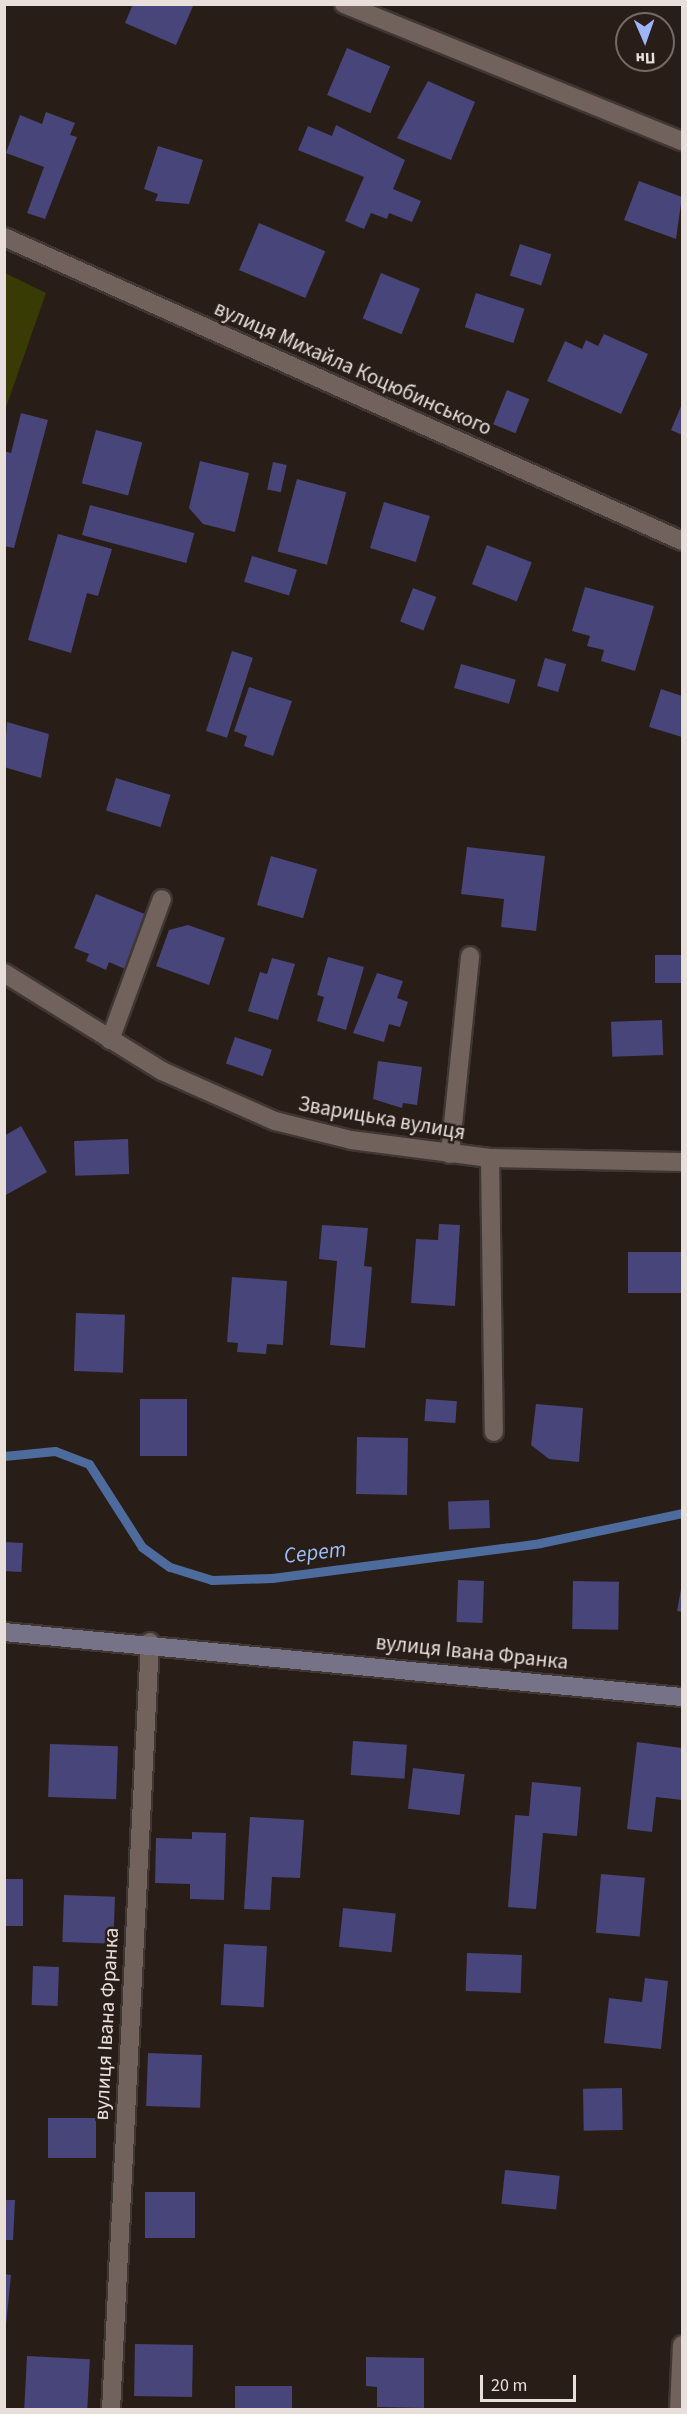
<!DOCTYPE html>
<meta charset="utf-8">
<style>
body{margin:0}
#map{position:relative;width:687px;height:2414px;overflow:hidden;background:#291d17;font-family:"Source Sans 3",sans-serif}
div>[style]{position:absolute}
.green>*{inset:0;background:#383c04}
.stream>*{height:9px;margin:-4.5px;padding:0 4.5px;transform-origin:4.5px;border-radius:4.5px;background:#4e6b9d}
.building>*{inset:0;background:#474579;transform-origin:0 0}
.roads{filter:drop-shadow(2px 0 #403733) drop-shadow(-2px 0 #403733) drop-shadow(0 2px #403733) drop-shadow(0 -2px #403733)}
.lane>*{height:18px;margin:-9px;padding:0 9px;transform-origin:9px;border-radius:9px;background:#71635b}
.street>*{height:18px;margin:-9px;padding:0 9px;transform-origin:9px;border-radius:9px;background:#71635b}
.secondary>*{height:18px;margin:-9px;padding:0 9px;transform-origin:9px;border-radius:9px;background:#767288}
span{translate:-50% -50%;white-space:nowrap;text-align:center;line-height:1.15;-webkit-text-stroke:5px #291d17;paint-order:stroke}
.street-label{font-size:21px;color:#e8dfdb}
.water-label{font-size:22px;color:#9dc0fb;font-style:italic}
.frame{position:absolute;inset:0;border:6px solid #e8dfdb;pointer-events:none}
.north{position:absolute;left:615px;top:12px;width:60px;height:60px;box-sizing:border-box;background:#291d17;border:2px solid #756b65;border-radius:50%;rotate:178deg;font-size:16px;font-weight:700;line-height:24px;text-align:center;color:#e8dfdb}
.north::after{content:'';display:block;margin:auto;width:21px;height:27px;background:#9db4fd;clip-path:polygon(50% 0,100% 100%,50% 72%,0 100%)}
.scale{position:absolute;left:480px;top:2375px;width:96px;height:27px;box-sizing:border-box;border:3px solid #e8dfdb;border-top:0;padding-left:8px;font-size:18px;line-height:21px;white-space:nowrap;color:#e8dfdb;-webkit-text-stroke:4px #291d17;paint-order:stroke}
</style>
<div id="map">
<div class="green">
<div style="clip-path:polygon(5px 273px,46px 293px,5px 410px)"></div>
</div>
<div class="stream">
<div style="left:4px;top:1456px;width:51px;rotate:-5.6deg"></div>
<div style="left:55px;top:1451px;width:36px;rotate:21deg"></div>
<div style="left:89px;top:1464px;width:98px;rotate:57.4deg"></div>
<div style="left:142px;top:1547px;width:34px;rotate:36deg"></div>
<div style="left:170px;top:1567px;width:44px;rotate:17.2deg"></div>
<div style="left:212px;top:1580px;width:60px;rotate:-1.9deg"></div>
<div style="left:272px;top:1578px;width:270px;rotate:-7.4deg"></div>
<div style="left:540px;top:1543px;width:145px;rotate:-11.9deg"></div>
</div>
<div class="building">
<div style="clip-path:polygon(133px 4px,194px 4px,176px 45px,125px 23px)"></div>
<div style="left:347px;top:48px;width:47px;height:51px;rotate:23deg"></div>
<div style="clip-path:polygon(428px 81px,475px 102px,451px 160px,397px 138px)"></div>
<div style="clip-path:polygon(46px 112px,75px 123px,70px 135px,77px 137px,45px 219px,27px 213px,44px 167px,6px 153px,20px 115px,42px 124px)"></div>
<div style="clip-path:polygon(336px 125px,405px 160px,393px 189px,421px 201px,412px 222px,389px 213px,387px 219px,371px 213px,364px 229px,345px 221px,364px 177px,298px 150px,308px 126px,332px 136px)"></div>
<div style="clip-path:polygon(158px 146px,203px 160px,189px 204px,155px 201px,158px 194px,144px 189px)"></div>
<div style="clip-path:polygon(639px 181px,682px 197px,676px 239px,624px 220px)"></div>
<div style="left:259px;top:223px;width:72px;height:51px;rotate:23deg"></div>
<div style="left:520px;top:244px;width:33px;height:33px;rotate:18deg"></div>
<div style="left:381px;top:273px;width:42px;height:49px;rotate:22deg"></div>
<div style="left:476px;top:293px;width:51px;height:36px;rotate:18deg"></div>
<div style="clip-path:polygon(604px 334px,648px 354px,621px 414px,547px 381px,565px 341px,582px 349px,586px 340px,598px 346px)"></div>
<div style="left:507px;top:390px;width:24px;height:37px;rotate:22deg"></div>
<div style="clip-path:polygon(682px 404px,682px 435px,671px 430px)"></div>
<div style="clip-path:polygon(21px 413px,48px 420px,14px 548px,4px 546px,4px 451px,11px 453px)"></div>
<div style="left:96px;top:430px;width:48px;height:55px;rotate:15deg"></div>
<div style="clip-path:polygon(200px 461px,249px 473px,235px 532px,203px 524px,189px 508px)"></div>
<div style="left:273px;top:462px;width:14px;height:28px;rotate:12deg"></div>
<div style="left:297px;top:479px;width:51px;height:75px;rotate:15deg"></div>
<div style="left:384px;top:502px;width:48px;height:48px;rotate:17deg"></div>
<div style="left:90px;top:505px;width:108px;height:31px;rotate:15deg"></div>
<div style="clip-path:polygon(58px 534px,112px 549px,98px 596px,87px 593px,71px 653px,28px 640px)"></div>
<div style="left:487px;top:545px;width:48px;height:42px;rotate:21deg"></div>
<div style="left:252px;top:556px;width:47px;height:27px;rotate:17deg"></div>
<div style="clip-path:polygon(585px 587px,654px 606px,635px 671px,601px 661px,604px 650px,587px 646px,590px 636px,572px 631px)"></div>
<div style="left:413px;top:588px;width:25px;height:36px;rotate:21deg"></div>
<div style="left:232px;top:651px;width:22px;height:84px;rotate:18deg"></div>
<div style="left:545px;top:658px;width:22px;height:29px;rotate:16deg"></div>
<div style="left:461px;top:664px;width:57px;height:25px;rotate:16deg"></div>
<div style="clip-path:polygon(249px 687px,292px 701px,273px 756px,244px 746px,247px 736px,234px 731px)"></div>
<div style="clip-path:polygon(661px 689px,682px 696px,682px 737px,649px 727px)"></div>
<div style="clip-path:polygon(7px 722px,49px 734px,41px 778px,4px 767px)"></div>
<div style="left:116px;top:778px;width:57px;height:34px;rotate:17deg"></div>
<div style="clip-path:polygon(467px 847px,545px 856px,536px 931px,501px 927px,504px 899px,461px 894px)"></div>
<div style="left:271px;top:856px;width:48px;height:51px;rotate:16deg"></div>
<div style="clip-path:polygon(96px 894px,147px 915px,125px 969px,109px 962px,106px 970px,86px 961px,89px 954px,74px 948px)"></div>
<div style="clip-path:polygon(188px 925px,225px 938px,209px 985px,156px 966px,169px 930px)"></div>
<div style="left:655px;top:955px;width:27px;height:28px"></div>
<div style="clip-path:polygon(328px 957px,364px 967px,346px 1030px,317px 1021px,324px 997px,317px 995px)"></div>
<div style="clip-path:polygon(272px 958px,295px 964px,278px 1020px,248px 1011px,260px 972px,267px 974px)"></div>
<div style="clip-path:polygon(377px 973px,403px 981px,397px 998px,408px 1002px,400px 1027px,389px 1024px,384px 1042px,353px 1033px)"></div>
<div style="left:662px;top:1020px;width:35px;height:51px;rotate:88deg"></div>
<div style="left:235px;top:1037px;width:39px;height:28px;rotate:19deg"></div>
<div style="clip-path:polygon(378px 1061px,422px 1067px,417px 1105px,403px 1103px,402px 1108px,373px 1099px)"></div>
<div style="clip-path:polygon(21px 1126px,47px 1172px,4px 1196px,4px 1136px)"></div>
<div style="left:128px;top:1139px;width:35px;height:54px;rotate:88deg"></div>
<div style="clip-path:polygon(439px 1224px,460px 1225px,455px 1306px,411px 1303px,416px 1239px,438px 1240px)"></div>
<div style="clip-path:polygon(322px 1225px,368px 1228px,364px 1266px,372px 1267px,365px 1348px,330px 1345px,337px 1261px,319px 1259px)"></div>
<div style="left:682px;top:1252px;width:41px;height:54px;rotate:90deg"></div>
<div style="clip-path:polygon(232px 1277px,287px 1281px,283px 1345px,267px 1344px,266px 1354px,237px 1352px,238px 1343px,227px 1342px)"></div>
<div style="left:76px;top:1313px;width:49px;height:58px;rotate:2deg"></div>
<div style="left:140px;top:1399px;width:47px;height:57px"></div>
<div style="left:426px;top:1399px;width:31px;height:22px;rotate:4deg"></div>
<div style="clip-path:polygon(536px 1404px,583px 1408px,579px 1462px,549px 1459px,531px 1445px)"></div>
<div style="left:357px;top:1437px;width:51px;height:57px;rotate:1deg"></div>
<div style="left:489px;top:1500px;width:28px;height:41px;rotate:88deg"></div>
<div style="left:4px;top:1542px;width:19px;height:29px;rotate:3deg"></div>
<div style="left:458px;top:1580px;width:26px;height:42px;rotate:2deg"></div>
<div style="left:573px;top:1581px;width:46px;height:48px;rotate:1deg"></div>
<div style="clip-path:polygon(681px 1589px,682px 1589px,682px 1612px,677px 1611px)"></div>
<div style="left:353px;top:1741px;width:54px;height:34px;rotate:4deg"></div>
<div style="clip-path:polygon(637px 1742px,682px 1748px,682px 1800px,656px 1797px,652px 1832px,627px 1829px)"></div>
<div style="left:50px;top:1744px;width:68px;height:53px;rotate:2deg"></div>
<div style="left:413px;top:1768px;width:52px;height:41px;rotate:7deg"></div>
<div style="clip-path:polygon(532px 1782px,581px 1787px,577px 1836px,543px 1833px,536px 1909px,508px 1907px,515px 1815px,529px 1816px)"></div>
<div style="clip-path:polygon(250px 1817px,304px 1820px,300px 1878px,272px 1877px,270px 1910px,244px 1909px)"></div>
<div style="clip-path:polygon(192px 1832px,226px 1833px,224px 1900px,190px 1899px,190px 1884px,155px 1883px,156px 1838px,192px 1839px)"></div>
<div style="left:601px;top:1874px;width:44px;height:59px;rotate:5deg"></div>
<div style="left:4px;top:1879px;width:19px;height:47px"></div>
<div style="left:64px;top:1895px;width:51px;height:47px;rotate:2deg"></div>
<div style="left:343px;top:1908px;width:53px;height:39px;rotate:6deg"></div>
<div style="left:224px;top:1944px;width:43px;height:61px;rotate:3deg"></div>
<div style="left:467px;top:1953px;width:55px;height:38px;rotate:2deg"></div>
<div style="left:33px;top:1966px;width:26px;height:39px;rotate:2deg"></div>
<div style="clip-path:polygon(645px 1978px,668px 1981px,661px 2049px,604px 2043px,609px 1998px,642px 2002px)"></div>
<div style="left:148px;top:2053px;width:54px;height:53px;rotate:2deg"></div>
<div style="left:622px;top:2088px;width:42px;height:39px;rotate:89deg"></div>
<div style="left:48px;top:2118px;width:48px;height:40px"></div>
<div style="left:505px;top:2170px;width:55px;height:34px;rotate:6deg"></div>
<div style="left:145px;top:2192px;width:50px;height:46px"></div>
<div style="clip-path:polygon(4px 2200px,15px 2200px,13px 2240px,4px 2240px)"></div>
<div style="clip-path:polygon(4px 2274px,11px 2275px,6px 2325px,4px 2325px)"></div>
<div style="left:135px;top:2344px;width:58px;height:52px;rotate:1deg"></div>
<div style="left:27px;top:2356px;width:63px;height:54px;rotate:3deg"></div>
<div style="clip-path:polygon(366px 2357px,424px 2358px,424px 2408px,377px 2407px,377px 2387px,366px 2386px)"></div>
<div style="left:292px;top:2386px;width:24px;height:57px;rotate:90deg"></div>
</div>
<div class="roads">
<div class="lane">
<div style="left:110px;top:1040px;width:150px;rotate:-69.8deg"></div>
<div style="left:450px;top:1154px;width:199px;rotate:-84.2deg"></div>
<div style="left:490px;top:1158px;width:274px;rotate:89.2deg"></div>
<div style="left:111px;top:2410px;width:769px;rotate:-87.09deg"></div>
<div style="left:679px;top:2410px;width:65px;rotate:-87.4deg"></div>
</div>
<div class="street">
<div style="left:344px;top:4px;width:365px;rotate:22.1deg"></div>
<div style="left:4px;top:237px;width:743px;rotate:24.15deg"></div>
<div style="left:4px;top:973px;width:186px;rotate:31.8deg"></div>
<div style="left:162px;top:1071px;width:124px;rotate:23.9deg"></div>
<div style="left:275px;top:1121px;width:78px;rotate:14deg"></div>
<div style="left:351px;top:1140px;width:140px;rotate:7.4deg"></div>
<div style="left:490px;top:1158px;width:192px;rotate:1.2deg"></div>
</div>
<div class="secondary">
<div style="left:4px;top:1632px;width:681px;rotate:5.48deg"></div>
</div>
</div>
<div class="street-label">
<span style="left:353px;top:368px;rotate:24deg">вулиця Михайла Коцюбинського</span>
<span style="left:382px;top:1118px;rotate:10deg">Зварицька вулиця</span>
<span style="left:472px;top:1652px;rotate:6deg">вулиця Івана Франка</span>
<span style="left:106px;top:2024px;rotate:-87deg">вулиця Івана Франка</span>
</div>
<div class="water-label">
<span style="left:315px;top:1553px;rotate:-7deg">Серет</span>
</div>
<div class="frame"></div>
<div class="north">Пн</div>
<div class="scale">20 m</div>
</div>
